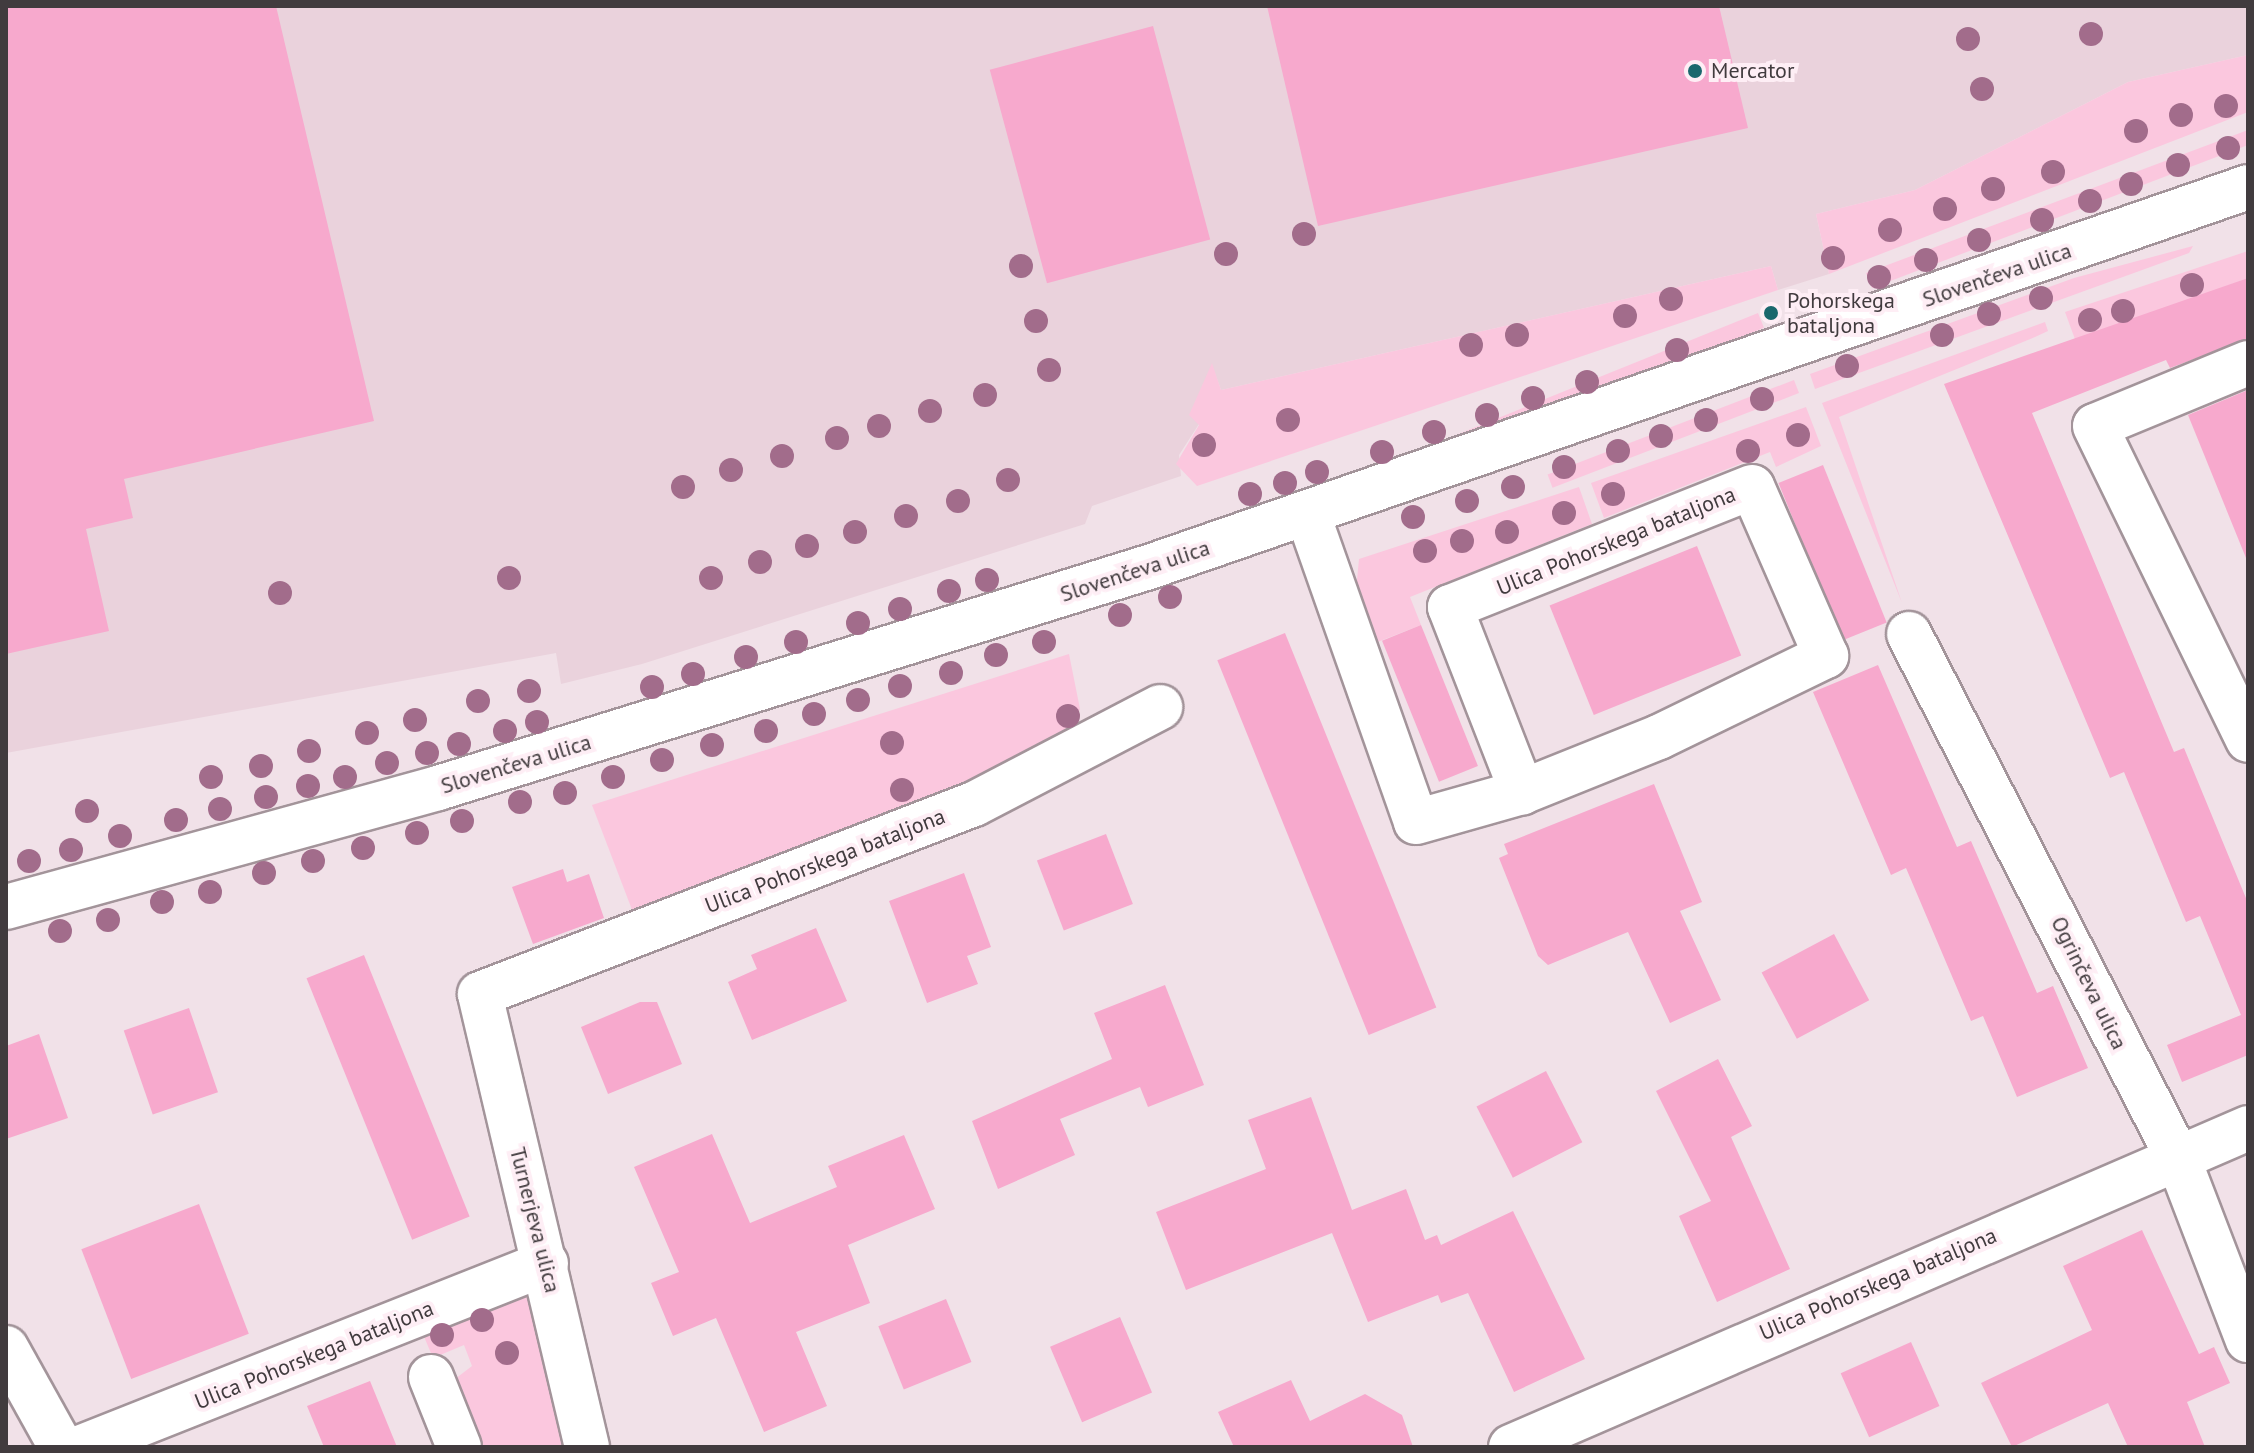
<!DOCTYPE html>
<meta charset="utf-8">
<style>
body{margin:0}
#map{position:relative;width:2254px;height:1453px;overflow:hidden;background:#f1e1e8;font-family:"PT Sans",sans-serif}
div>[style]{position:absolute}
.built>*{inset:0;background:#ead2dc}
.green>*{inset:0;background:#fbc7de;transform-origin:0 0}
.building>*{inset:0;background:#f7a9cd;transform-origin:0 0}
.roads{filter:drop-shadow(2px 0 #a3949a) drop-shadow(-2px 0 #a3949a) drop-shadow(0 2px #a3949a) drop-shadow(0 -2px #a3949a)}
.minor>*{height:44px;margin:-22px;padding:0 22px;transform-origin:22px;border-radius:22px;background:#fff}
.trees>*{width:24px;height:24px;margin:-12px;border-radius:50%;background:#a26c8b}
.dots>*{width:22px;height:22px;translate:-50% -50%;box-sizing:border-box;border:4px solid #feeef5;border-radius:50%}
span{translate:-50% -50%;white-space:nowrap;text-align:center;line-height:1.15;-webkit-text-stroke:8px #feeef5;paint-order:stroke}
.poi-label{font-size:22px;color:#413b3e}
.left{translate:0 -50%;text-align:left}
.street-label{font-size:22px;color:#413b3e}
.frame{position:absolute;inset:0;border:8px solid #413b3e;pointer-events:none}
</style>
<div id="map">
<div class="built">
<div style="clip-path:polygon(6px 6px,2248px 6px,2248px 55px,2128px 82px,1915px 190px,1816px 214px,1829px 274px,1778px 290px,1771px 266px,1221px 390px,1212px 365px,1199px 424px,1179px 455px,1181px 476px,1092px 506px,1085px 524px,642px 664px,561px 684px,556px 653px,6px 753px)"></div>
</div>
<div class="green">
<div style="clip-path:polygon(2248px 55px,2248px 112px,1829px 274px,1816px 214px,1915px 190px,2128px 82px)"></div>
<div style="clip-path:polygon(2248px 130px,2248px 145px,1872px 288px,1866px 273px)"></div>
<div style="clip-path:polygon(2193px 246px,2189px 253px,1815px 389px,1810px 374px,2074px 278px)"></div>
<div style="clip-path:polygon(2248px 251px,2248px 278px,2076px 342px,2065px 312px)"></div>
<div style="clip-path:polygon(1771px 266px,1778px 290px,1197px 486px,1176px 464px,1199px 425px,1189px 415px,1212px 363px,1221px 390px)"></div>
<div style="left:1758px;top:313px;width:16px;height:556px;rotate:68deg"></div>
<div style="clip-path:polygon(2045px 322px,2048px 331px,2035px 337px,1839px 417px,1902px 603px,1822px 403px)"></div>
<div style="left:1794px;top:380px;width:14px;height:264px;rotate:69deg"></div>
<div style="clip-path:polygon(1806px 407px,1821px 446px,1776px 467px,1770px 452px,1604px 518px,1591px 483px)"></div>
<div style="clip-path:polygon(1579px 487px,1592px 524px,1410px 597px,1421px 625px,1375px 643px,1356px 590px,1359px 559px)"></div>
<div style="clip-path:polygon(1069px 654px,1080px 709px,1073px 730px,979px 779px,634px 915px,592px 805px)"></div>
<div style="clip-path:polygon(513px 1289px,530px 1293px,567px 1447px,477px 1447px,455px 1379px,472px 1366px,464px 1345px,433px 1358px,420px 1327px)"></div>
</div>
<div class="building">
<div style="clip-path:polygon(6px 6px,276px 6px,374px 421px,124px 479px,133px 518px,86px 529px,109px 631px,6px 654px)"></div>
<div style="clip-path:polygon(1267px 6px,1719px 6px,1748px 128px,1318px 226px)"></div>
<div style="left:1153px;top:26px;width:221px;height:169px;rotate:75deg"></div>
<div style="clip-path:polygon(2248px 278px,2248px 339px,2170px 368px,2166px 360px,2032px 413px,2174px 752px,2184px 748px,2248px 903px,2248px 1055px,2182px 1082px,2167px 1045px,2241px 1015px,2200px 916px,2186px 922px,2124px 772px,2110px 778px,1944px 384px)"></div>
<div style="clip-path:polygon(2248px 390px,2248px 557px,2246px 558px,2188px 415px)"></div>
<div style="left:1823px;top:465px;width:170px;height:48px;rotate:68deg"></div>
<div style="left:1697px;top:546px;width:118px;height:159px;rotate:68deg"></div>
<div style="left:1421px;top:625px;width:152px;height:42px;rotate:68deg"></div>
<div style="left:1285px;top:633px;width:404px;height:73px;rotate:68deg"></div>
<div style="clip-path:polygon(1878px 665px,1957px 847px,1971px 841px,2037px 993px,2053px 986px,2088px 1068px,2017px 1097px,1983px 1016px,1971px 1021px,1906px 868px,1891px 875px,1813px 692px)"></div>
<div style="clip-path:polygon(1654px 784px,1702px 902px,1680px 911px,1721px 1000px,1670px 1023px,1628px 932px,1548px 965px,1538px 956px,1499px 858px,1508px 854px,1504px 844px)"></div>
<div style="left:1106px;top:834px;width:75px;height:74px;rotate:69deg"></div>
<div style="clip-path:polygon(563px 869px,567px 882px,589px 874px,604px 918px,533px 944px,512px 887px)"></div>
<div style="clip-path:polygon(964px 873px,991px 947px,967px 956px,978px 984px,927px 1003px,889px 901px)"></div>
<div style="clip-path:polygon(816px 928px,847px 1001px,752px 1040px,728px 982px,757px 969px,751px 955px)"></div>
<div style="left:1834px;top:934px;width:75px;height:82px;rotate:62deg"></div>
<div style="left:364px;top:955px;width:282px;height:62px;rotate:68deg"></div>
<div style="clip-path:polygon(1165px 985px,1204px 1085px,1148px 1107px,1140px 1087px,1060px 1119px,1075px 1155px,998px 1189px,972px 1121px,1112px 1059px,1094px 1013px)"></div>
<div style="clip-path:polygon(640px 1002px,657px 1002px,682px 1064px,608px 1094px,581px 1027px)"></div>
<div style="left:189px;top:1008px;width:89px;height:69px;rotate:71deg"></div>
<div style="clip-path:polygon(39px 1034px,68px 1118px,6px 1139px,6px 1046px)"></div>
<div style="clip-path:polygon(1718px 1059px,1752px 1126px,1731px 1137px,1790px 1269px,1717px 1302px,1679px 1216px,1711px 1201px,1656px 1091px)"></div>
<div style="left:1546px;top:1071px;width:80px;height:78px;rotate:63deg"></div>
<div style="clip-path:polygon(1311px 1097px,1352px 1210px,1406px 1189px,1425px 1240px,1437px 1235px,1441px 1245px,1513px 1211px,1585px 1359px,1514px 1392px,1468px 1293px,1441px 1303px,1438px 1295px,1368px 1322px,1332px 1233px,1186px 1290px,1156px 1212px,1266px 1169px,1248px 1120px)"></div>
<div style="clip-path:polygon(712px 1134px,750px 1223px,837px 1187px,828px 1166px,904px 1135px,935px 1209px,848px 1245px,870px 1303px,796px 1332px,827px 1406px,764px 1432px,716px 1318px,673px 1336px,651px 1283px,679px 1272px,634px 1167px)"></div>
<div style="left:199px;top:1204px;width:139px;height:126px;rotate:69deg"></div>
<div style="clip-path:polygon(2142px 1230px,2199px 1354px,2214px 1347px,2230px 1383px,2187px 1402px,2205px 1447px,2128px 1447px,2108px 1403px,2012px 1447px,1981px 1383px,2092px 1330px,2063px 1266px)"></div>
<div style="left:946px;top:1299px;width:68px;height:73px;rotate:68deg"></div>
<div style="left:1120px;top:1317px;width:82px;height:76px;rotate:67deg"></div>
<div style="left:1911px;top:1342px;width:70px;height:77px;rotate:66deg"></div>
<div style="clip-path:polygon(1291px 1380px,1310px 1421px,1365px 1394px,1402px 1415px,1413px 1447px,1234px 1447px,1218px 1412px)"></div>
<div style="clip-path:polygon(370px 1381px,397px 1447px,324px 1447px,307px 1406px)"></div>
</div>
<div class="roads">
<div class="minor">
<div style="left:2248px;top:363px;width:165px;rotate:157.6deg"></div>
<div style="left:2095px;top:426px;width:349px;rotate:64deg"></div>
<div style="left:1308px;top:515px;width:325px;rotate:70.6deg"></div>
<div style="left:1416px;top:822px;width:110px;rotate:-15.8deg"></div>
<div style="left:1522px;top:792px;width:148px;rotate:-21.9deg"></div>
<div style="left:1659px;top:737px;width:186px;rotate:-25.9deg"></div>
<div style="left:1826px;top:656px;width:184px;rotate:-113.6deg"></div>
<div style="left:1752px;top:487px;width:325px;rotate:158.3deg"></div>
<div style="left:1450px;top:607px;width:199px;rotate:68.7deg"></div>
<div style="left:1909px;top:634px;width:589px;rotate:62.83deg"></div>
<div style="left:2178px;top:1158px;width:195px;rotate:69deg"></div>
<div style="left:6px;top:907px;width:448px;rotate:-15.4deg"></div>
<div style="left:438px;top:788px;width:745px;rotate:-17.27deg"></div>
<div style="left:1149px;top:567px;width:1163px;rotate:-19.07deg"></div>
<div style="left:6px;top:1348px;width:113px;rotate:60.9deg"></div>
<div style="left:431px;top:1377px;width:75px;rotate:68.2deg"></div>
<div style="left:82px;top:1447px;width:499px;rotate:-21.6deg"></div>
<div style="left:587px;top:1447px;width:465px;rotate:-103.3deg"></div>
<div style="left:480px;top:994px;width:529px;rotate:-21.04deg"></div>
<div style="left:974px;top:804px;width:210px;rotate:-27.5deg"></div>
<div style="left:1511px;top:1447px;width:803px;rotate:-23.4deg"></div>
</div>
</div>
<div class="trees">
<div style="left:2091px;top:34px"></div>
<div style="left:1968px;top:39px"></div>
<div style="left:1982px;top:89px"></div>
<div style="left:2226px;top:106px"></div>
<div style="left:2181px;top:115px"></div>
<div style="left:2136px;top:131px"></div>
<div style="left:2228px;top:148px"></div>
<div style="left:2178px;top:165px"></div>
<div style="left:2053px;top:172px"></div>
<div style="left:2131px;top:184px"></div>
<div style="left:1993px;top:189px"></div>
<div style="left:2090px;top:201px"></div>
<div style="left:1945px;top:209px"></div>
<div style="left:2042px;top:220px"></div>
<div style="left:1890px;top:230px"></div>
<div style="left:1304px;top:234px"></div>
<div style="left:1979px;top:240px"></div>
<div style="left:1226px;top:254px"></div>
<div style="left:1833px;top:258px"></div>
<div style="left:1926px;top:260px"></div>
<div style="left:1021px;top:266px"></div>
<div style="left:1879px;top:277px"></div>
<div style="left:2192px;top:285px"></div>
<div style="left:2041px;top:298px"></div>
<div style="left:1671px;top:299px"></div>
<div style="left:2123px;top:311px"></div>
<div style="left:1989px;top:314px"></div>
<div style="left:1625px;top:316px"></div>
<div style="left:2090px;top:320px"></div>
<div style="left:1036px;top:321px"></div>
<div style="left:1517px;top:335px"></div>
<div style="left:1942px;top:335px"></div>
<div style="left:1471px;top:345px"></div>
<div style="left:1677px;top:350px"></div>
<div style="left:1847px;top:366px"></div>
<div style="left:1049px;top:370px"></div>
<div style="left:1587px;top:382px"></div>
<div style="left:985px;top:395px"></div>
<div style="left:1533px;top:398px"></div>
<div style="left:1762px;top:399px"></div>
<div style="left:930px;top:411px"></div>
<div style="left:1487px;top:415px"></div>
<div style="left:1288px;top:420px"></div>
<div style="left:1706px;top:420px"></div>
<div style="left:879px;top:426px"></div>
<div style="left:1434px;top:432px"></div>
<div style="left:1798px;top:435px"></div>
<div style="left:1661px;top:436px"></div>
<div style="left:837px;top:438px"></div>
<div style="left:1204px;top:445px"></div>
<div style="left:1618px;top:451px"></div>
<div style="left:1748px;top:451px"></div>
<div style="left:1382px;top:452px"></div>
<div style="left:782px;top:456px"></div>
<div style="left:1564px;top:467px"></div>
<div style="left:731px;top:470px"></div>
<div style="left:1317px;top:472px"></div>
<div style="left:1008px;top:480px"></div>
<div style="left:1285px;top:483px"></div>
<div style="left:683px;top:487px"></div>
<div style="left:1513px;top:487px"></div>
<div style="left:1250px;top:494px"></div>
<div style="left:1613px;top:494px"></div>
<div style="left:958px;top:501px"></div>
<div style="left:1467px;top:501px"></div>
<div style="left:1564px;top:513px"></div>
<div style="left:906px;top:516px"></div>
<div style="left:1413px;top:517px"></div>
<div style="left:855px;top:532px"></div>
<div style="left:1507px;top:532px"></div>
<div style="left:1462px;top:541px"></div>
<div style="left:807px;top:546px"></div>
<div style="left:1425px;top:551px"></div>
<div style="left:760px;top:562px"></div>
<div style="left:509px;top:578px"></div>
<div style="left:711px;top:578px"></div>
<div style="left:987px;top:580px"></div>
<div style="left:949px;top:591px"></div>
<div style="left:280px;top:593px"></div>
<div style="left:1170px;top:597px"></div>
<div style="left:900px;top:609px"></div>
<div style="left:1120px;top:615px"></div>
<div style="left:858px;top:623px"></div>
<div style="left:796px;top:642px"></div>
<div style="left:1044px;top:642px"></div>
<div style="left:996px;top:655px"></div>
<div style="left:746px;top:657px"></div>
<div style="left:951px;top:673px"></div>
<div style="left:693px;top:674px"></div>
<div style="left:900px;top:686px"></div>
<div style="left:652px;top:687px"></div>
<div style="left:529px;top:691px"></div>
<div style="left:858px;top:700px"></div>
<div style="left:478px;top:701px"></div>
<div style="left:814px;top:714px"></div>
<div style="left:1068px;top:716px"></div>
<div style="left:415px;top:720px"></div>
<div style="left:537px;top:722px"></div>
<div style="left:505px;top:731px"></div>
<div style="left:766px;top:731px"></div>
<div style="left:367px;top:733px"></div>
<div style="left:892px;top:743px"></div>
<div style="left:459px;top:744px"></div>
<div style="left:712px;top:745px"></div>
<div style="left:309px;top:751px"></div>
<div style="left:427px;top:753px"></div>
<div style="left:662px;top:760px"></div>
<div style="left:387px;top:763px"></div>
<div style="left:261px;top:766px"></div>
<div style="left:211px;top:777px"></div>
<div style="left:345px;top:777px"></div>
<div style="left:613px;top:777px"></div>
<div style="left:308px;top:786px"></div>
<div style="left:902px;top:790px"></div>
<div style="left:565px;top:793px"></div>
<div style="left:266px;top:797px"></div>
<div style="left:520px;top:802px"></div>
<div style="left:220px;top:809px"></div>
<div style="left:87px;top:811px"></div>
<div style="left:176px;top:820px"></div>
<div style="left:462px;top:821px"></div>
<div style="left:417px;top:833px"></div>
<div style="left:120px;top:836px"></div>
<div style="left:363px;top:848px"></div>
<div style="left:71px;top:850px"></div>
<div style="left:29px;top:861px"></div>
<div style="left:313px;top:861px"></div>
<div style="left:264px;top:873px"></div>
<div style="left:210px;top:892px"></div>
<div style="left:162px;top:902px"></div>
<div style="left:108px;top:920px"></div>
<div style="left:60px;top:931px"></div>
<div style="left:482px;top:1320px"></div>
<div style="left:442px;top:1335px"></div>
<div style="left:507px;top:1353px"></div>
</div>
<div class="dots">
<div style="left:1695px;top:71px;background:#1a686d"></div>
<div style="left:1771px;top:313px;background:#1a686d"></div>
</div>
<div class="poi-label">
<span class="left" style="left:1711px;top:71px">Mercator</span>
<span class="left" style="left:1787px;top:313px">Pohorskega<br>bataljona</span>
</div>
<div class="street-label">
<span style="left:1997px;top:275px;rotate:-19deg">Slovenčeva ulica</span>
<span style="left:1616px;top:541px;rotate:-22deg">Ulica Pohorskega bataljona</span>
<span style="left:1135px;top:571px;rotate:-18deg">Slovenčeva ulica</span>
<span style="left:516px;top:764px;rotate:-17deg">Slovenčeva ulica</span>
<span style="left:825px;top:861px;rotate:-21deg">Ulica Pohorskega bataljona</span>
<span style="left:2089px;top:983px;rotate:64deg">Ogrinčeva ulica</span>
<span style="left:535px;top:1220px;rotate:76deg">Turnerjeva ulica</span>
<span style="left:1878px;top:1284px;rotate:-23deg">Ulica Pohorskega bataljona</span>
<span style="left:314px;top:1355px;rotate:-22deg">Ulica Pohorskega bataljona</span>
</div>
<div class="frame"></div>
</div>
